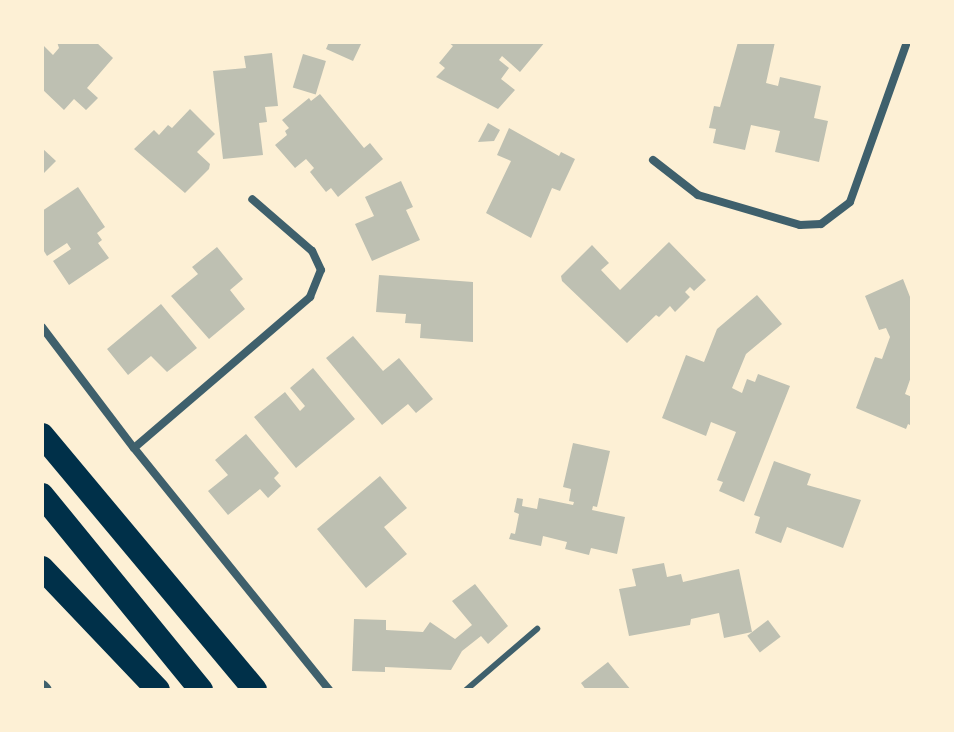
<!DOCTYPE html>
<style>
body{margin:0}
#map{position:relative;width:954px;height:732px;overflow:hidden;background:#fdf0d5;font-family:Bitter,serif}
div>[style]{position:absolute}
.building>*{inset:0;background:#bec0b2;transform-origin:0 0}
.service>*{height:6px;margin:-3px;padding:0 3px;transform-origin:3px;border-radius:3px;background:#3f606c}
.minor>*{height:8px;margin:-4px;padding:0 4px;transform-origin:4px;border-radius:4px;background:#3f606c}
.tertiary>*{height:14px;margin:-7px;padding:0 7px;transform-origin:7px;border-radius:7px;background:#3f606c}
.motorway>*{height:24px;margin:-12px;padding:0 12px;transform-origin:12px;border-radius:12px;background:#003049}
span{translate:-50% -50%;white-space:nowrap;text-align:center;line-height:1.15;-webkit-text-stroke:8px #fdf0d5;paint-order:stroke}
.frame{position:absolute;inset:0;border:44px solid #fdf0d5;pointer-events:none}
</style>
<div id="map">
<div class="building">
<div style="clip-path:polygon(57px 42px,96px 42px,113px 58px,87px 88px,98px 98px,86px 110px,74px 99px,64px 110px,42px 89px,42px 44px,53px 55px,59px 48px)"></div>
<div style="clip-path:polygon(329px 42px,362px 42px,353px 61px,326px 49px)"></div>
<div style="clip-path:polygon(448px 42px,545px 42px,520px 72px,502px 56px,499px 60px,509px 68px,501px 79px,515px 90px,498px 109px,436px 77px,445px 68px,439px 63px,453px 46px)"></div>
<div style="clip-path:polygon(738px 42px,775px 42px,766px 83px,778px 86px,780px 77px,821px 86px,814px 118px,828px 121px,819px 162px,775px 152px,780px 131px,751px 125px,745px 150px,713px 143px,716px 129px,709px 128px,714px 106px,720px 107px)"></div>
<div style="clip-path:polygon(272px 53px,278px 106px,265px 107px,267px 122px,259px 123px,263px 155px,223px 159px,213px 71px,246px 68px,244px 56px)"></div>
<div style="left:303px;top:54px;width:24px;height:35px;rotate:17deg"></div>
<div style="clip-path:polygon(320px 94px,364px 148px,370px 143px,383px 159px,338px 197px,331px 188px,326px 192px,310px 172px,314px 168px,306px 159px,295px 168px,275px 145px,287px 135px,285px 131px,289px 128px,282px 120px,309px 98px,311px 101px)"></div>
<div style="clip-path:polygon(190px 109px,215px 134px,197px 152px,210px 164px,209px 169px,185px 193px,134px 149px,154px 130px,159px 135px,168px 125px,172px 128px)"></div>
<div style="clip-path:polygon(488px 123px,500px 130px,494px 141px,478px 142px)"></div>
<div style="clip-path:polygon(509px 128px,559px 156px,561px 152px,575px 159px,560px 191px,552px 188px,531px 238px,486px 213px,511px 161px,497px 155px)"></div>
<div style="clip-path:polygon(42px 148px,56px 161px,42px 175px)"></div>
<div style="clip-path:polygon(401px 181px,413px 207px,406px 210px,420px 240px,372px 261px,355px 224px,374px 216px,365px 197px)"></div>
<div style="clip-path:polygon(78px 187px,105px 227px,97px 233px,102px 240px,98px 243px,109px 258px,69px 285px,53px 261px,71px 249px,67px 243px,47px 256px,42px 248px,42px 211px)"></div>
<div style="clip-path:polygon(669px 242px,706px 280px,694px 291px,690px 287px,685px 292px,690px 297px,675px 312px,670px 306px,659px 317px,656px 315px,627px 343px,562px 281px,561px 276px,592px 245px,609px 263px,601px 270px,620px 290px)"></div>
<div style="clip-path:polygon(217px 247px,243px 279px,230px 290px,245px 309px,209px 339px,171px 296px,198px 274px,192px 267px)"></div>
<div style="clip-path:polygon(379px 275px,473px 282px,473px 342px,420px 338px,421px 324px,405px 323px,406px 314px,376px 312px)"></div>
<div style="clip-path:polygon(903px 279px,912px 302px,912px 374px,905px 394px,912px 397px,912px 426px,908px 424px,906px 429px,856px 408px,875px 357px,882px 359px,890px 337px,886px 328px,879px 330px,865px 296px)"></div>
<div style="clip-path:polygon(757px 295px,782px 324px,746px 354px,732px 388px,742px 393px,747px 379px,755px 382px,758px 374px,790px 386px,744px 502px,719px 491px,723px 482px,717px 480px,736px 432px,711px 422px,706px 436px,662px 418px,686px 355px,704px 362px,717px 329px)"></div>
<div style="clip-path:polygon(161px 304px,197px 348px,167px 372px,151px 356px,128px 375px,107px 349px)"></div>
<div style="clip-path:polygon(353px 336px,383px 371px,399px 358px,433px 399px,416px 413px,408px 404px,382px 425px,326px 358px)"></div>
<div style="clip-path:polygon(313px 368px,355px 419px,296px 468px,254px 417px,285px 392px,300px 411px,305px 406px,290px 388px)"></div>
<div style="clip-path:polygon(246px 434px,279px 473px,274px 478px,281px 486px,268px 498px,260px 489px,228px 515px,208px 491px,228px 475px,215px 460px)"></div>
<div style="clip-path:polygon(573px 443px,610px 451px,597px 507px,593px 506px,592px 510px,625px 517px,617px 554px,591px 548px,589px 555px,565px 549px,567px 542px,543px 536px,541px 546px,509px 539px,511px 533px,515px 534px,519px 514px,514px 512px,517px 498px,523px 499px,522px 506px,537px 509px,539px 498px,573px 505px,574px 502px,569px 501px,571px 489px,563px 487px)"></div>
<div style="clip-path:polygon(774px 461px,811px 474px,807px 485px,861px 500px,843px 548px,787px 527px,781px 543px,755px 533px,760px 517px,754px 515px)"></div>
<div style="clip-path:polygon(380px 476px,407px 508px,384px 527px,407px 554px,366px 588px,317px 529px)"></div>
<div style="clip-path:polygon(664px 563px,667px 577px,681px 574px,683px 582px,739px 569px,752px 632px,724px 638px,719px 613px,691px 619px,690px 625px,629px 636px,619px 589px,636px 586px,632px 569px)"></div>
<div style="clip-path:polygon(475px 584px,508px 626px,488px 644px,481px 636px,462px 651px,451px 670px,385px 667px,385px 672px,352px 671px,354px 619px,386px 620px,386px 630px,423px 632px,430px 622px,455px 639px,472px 625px,452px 601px)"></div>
<div style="left:768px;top:620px;width:21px;height:26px;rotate:53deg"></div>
<div style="clip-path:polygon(608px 662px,631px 690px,586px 690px,581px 683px)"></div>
</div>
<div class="service">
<div style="left:466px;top:690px;width:94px;rotate:-40.7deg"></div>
</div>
<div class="minor">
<div style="left:653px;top:160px;width:57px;rotate:37.9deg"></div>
<div style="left:698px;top:195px;width:106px;rotate:16.4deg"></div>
<div style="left:800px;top:225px;width:21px;rotate:-3deg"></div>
<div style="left:821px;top:224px;width:36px;rotate:-37deg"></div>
<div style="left:850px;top:202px;width:170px;rotate:-70.4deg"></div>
<div style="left:42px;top:327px;width:152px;rotate:52.8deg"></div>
<div style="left:134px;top:448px;width:311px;rotate:51.1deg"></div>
<div style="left:134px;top:448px;width:232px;rotate:-40.6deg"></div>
<div style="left:310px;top:297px;width:29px;rotate:-68deg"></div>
<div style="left:321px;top:270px;width:21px;rotate:-115deg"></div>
<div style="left:312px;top:251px;width:79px;rotate:-139.1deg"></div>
</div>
<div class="tertiary">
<div style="left:42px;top:687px;width:4px;rotate:45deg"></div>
</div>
<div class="motorway">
<div style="left:42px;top:435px;width:332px;rotate:50.1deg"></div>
<div style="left:42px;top:495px;width:252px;rotate:50.8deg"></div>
<div style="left:42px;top:568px;width:168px;rotate:46.4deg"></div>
</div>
<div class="frame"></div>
</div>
